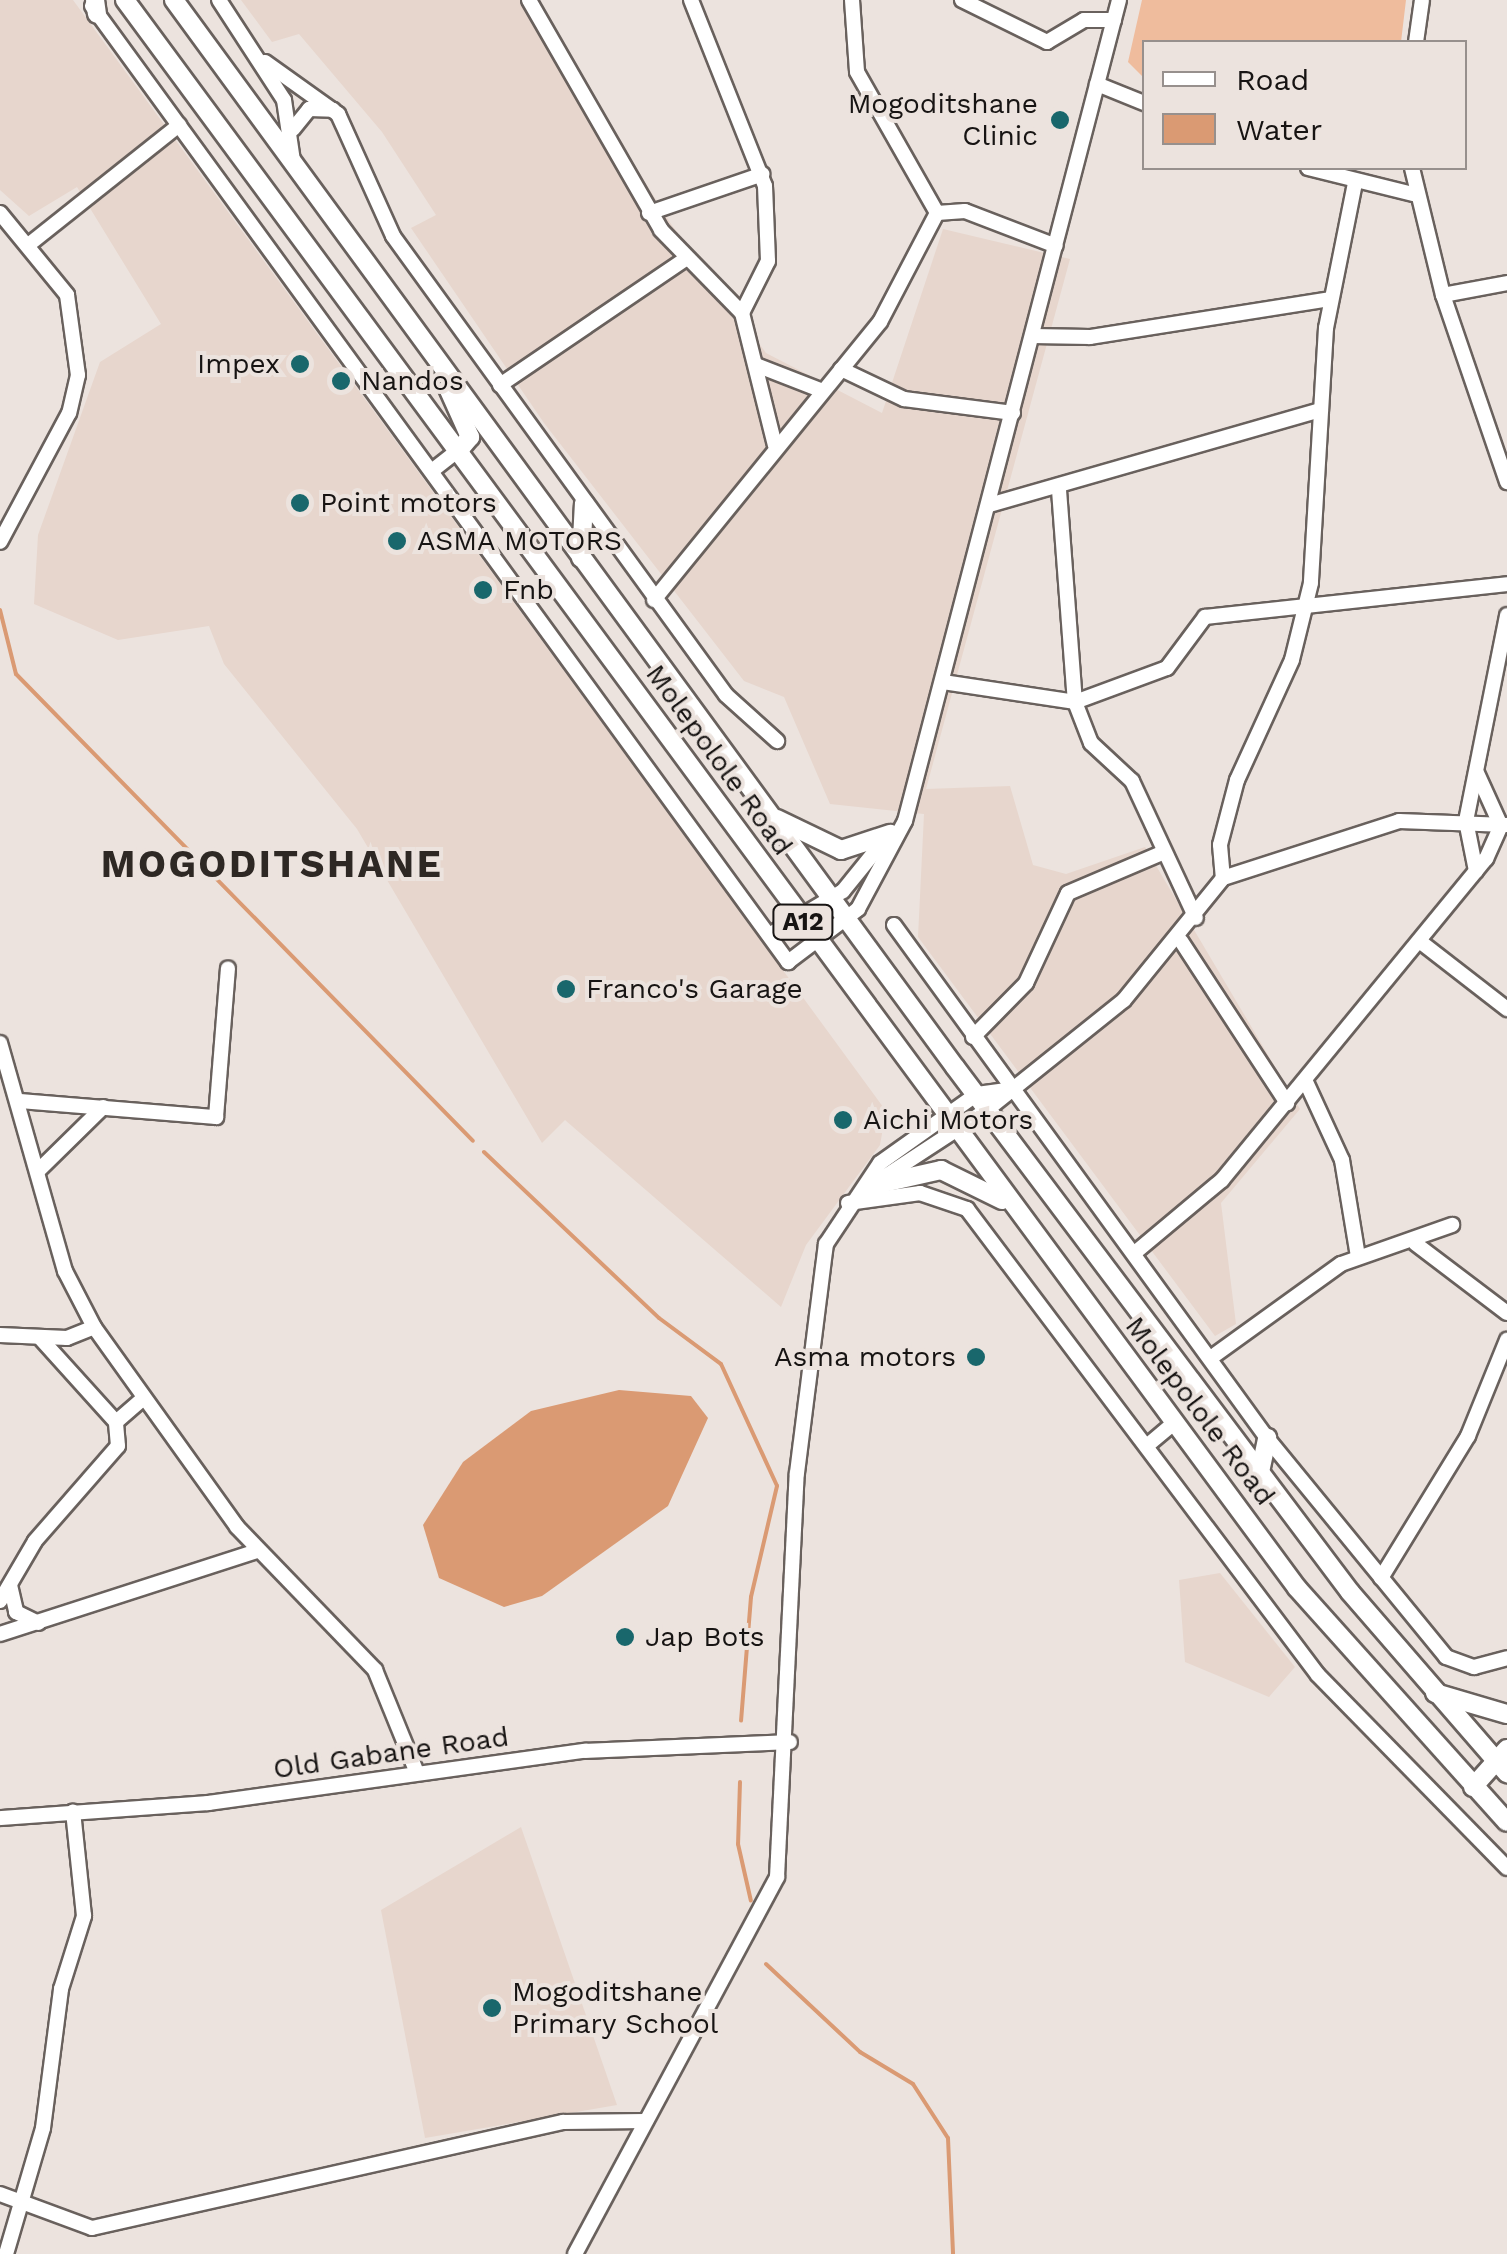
<!DOCTYPE html>
<style>
body{margin:0}
#map{position:relative;width:1507px;height:2254px;overflow:hidden;background:#ece3de;font-family:"Work Sans",sans-serif}
div>[style]{position:absolute}
.built>*{inset:0;background:#e7d6cd}
.green>*{inset:0;background:#efbc9d}
.water>*{inset:0;background:#da9a73}
.stream>*{height:4px;margin:-2px;padding:0 2px;transform-origin:2px;border-radius:2px;background:#da9a73}
.roads{filter:drop-shadow(2px 0 #69615d) drop-shadow(-2px 0 #69615d) drop-shadow(0 2px #69615d) drop-shadow(0 -2px #69615d)}
.minor>*{height:14px;margin:-7px;padding:0 7px;transform-origin:7px;border-radius:7px;background:#fff}
.major>*{height:18px;margin:-9px;padding:0 9px;transform-origin:9px;border-radius:9px;background:#fff}
.dots>*{width:28px;height:28px;translate:-50% -50%;box-sizing:border-box;border:5px solid #ece3de;border-radius:50%}
span{translate:-50% -50%;white-space:nowrap;text-align:center;line-height:1.15;-webkit-text-stroke:8px #ece3de;paint-order:stroke}
.shield-label span{padding:2px 8px;background:#ece3de;border:2px solid;border-radius:8px;-webkit-text-stroke-width:0}
.shield-label{font-size:25px;color:#171413;font-weight:700}
.poi-label{font-size:28px;color:#171413}
.right{translate:-100% -50%;text-align:right}
.left{translate:0 -50%;text-align:left}
.street-label{font-size:28px;color:#171413}
.district-label{font-size:38px;color:#2e2824;font-weight:700;letter-spacing:2.5px}
.legend{position:absolute;left:1142px;top:40px;width:325px;height:130px;box-sizing:border-box;background:#ece3de;border:2px solid #97908d;margin:0;padding:12px 18px;list-style:none;font-size:30px;color:#171413}
.legend li{display:flex;align-items:center;gap:20px;height:50px}
.legend b{width:50px;border:2px solid #97908d}
</style>
<div id="map">
<div class="built">
<div style="clip-path:polygon(0 0,73px 0,886px 1111px,880px 1145px,806px 1245px,781px 1307px,565px 1120px,542px 1143px,357px 829px,224px 664px,209px 626px,118px 640px,34px 604px,38px 535px,100px 362px,161px 324px,77px 187px,29px 216px,0 190px)"></div>
<div style="clip-path:polygon(241px 0,532px 0,671px 224px,766px 353px,882px 413px,943px 229px,1070px 259px,926px 789px,1010px 786px,1033px 865px,1066px 874px,1145px 847px,1300px 1109px,1221px 1203px,1236px 1324px,1215px 1336px,918px 937px,924px 814px,830px 804px,784px 697px,744px 681px,544px 423px,411px 228px,436px 215px,382px 132px,299px 34px,272px 42px)"></div>
<div style="clip-path:polygon(1220px 1573px,1295px 1667px,1269px 1697px,1185px 1662px,1179px 1580px)"></div>
<div style="clip-path:polygon(521px 1827px,617px 2105px,425px 2138px,381px 1910px)"></div>
</div>
<div class="green">
<div style="clip-path:polygon(1142px 0,1406px 0,1401px 42px,1144px 42px,1144px 78px,1128px 62px)"></div>
</div>
<div class="water">
<div style="clip-path:polygon(619px 1390px,691px 1396px,708px 1418px,668px 1506px,542px 1596px,504px 1607px,439px 1578px,423px 1525px,463px 1462px,531px 1411px)"></div>
</div>
<div class="stream">
<div style="left:0;top:610px;width:66px;rotate:76deg"></div>
<div style="left:16px;top:674px;width:653px;rotate:45.62deg"></div>
<div style="left:484px;top:1152px;width:241px;rotate:43.5deg"></div>
<div style="left:659px;top:1318px;width:77px;rotate:36.6deg"></div>
<div style="left:721px;top:1364px;width:134px;rotate:65.3deg"></div>
<div style="left:777px;top:1486px;width:114px;rotate:103.2deg"></div>
<div style="left:751px;top:1597px;width:124px;rotate:94.6deg"></div>
<div style="left:740px;top:1782px;width:62px;rotate:91.8deg"></div>
<div style="left:738px;top:1844px;width:58px;rotate:77.2deg"></div>
<div style="left:766px;top:1964px;width:129px;rotate:43.1deg"></div>
<div style="left:860px;top:2052px;width:62px;rotate:31.1deg"></div>
<div style="left:913px;top:2084px;width:64px;rotate:57.1deg"></div>
<div style="left:948px;top:2138px;width:116px;rotate:87.5deg"></div>
</div>
<div class="roads">
<div class="minor">
<div style="left:219px;top:0;width:119px;rotate:57deg"></div>
<div style="left:284px;top:100px;width:62px;rotate:81.6deg"></div>
<div style="left:529px;top:0;width:265px;rotate:60.1deg"></div>
<div style="left:661px;top:230px;width:116px;rotate:45.7deg"></div>
<div style="left:742px;top:313px;width:136px;rotate:76deg"></div>
<div style="left:691px;top:0;width:200px;rotate:68.3deg"></div>
<div style="left:765px;top:186px;width:75px;rotate:87.7deg"></div>
<div style="left:768px;top:261px;width:58px;rotate:116.6deg"></div>
<div style="left:852px;top:0;width:72px;rotate:86deg"></div>
<div style="left:857px;top:72px;width:162px;rotate:60.4deg"></div>
<div style="left:962px;top:0;width:95px;rotate:26.3deg"></div>
<div style="left:1047px;top:42px;width:43px;rotate:-30.7deg"></div>
<div style="left:1084px;top:20px;width:30px"></div>
<div style="left:92px;top:6px;width:1183px;rotate:53.94deg"></div>
<div style="left:788px;top:962px;width:88px;rotate:-37.1deg"></div>
<div style="left:858px;top:909px;width:100px;rotate:-61.9deg"></div>
<div style="left:905px;top:821px;width:848px;rotate:-75.39deg"></div>
<div style="left:1416px;top:42px;width:42px;rotate:-81.9deg"></div>
<div style="left:265px;top:62px;width:90px;rotate:35.5deg"></div>
<div style="left:338px;top:114px;width:134px;rotate:65.7deg"></div>
<div style="left:393px;top:236px;width:567px;rotate:54.04deg"></div>
<div style="left:726px;top:695px;width:69px;rotate:42deg"></div>
<div style="left:1097px;top:84px;width:51px;rotate:22deg"></div>
<div style="left:293px;top:129px;width:26px;rotate:-51deg"></div>
<div style="left:309px;top:109px;width:24px;rotate:2deg"></div>
<div style="left:1308px;top:168px;width:108px;rotate:13.9deg"></div>
<div style="left:1412px;top:168px;width:131px;rotate:76.3deg"></div>
<div style="left:1443px;top:295px;width:198px;rotate:71.1deg"></div>
<div style="left:1355px;top:183px;width:148px;rotate:101.3deg"></div>
<div style="left:1326px;top:328px;width:255px;rotate:93.4deg"></div>
<div style="left:1311px;top:583px;width:79px;rotate:103.9deg"></div>
<div style="left:1292px;top:660px;width:132px;rotate:114.6deg"></div>
<div style="left:1237px;top:780px;width:67px;rotate:104.7deg"></div>
<div style="left:1220px;top:845px;width:33px;rotate:85deg"></div>
<div style="left:1223px;top:878px;width:185px;rotate:-17.9deg"></div>
<div style="left:1399px;top:821px;width:108px;rotate:2.1deg"></div>
<div style="left:0;top:213px;width:106px;rotate:50.7deg"></div>
<div style="left:67px;top:295px;width:81px;rotate:82.2deg"></div>
<div style="left:78px;top:375px;width:39px;rotate:103deg"></div>
<div style="left:69px;top:413px;width:146px;rotate:118.1deg"></div>
<div style="left:649px;top:213px;width:120px;rotate:-18.9deg"></div>
<div style="left:32px;top:242px;width:188px;rotate:-38.5deg"></div>
<div style="left:1443px;top:295px;width:65px;rotate:-10.6deg"></div>
<div style="left:1033px;top:336px;width:57px;rotate:1deg"></div>
<div style="left:1090px;top:337px;width:242px;rotate:-9deg"></div>
<div style="left:756px;top:365px;width:69px;rotate:21.3deg"></div>
<div style="left:841px;top:369px;width:70px;rotate:25.5deg"></div>
<div style="left:904px;top:399px;width:110px;rotate:7.3deg"></div>
<div style="left:500px;top:385px;width:226px;rotate:-34.2deg"></div>
<div style="left:433px;top:470px;width:34px;rotate:-38deg"></div>
<div style="left:1059px;top:490px;width:213px;rotate:85.7deg"></div>
<div style="left:1075px;top:702px;width:44px;rotate:68.7deg"></div>
<div style="left:1091px;top:743px;width:56px;rotate:42.8deg"></div>
<div style="left:1132px;top:781px;width:151px;rotate:65deg"></div>
<div style="left:989px;top:505px;width:345px;rotate:-16deg"></div>
<div style="left:654px;top:600px;width:358px;rotate:-50.9deg"></div>
<div style="left:880px;top:322px;width:123px;rotate:-62.4deg"></div>
<div style="left:937px;top:213px;width:28px;rotate:-4deg"></div>
<div style="left:965px;top:211px;width:97px;rotate:21deg"></div>
<div style="left:943px;top:682px;width:134px;rotate:8.6deg"></div>
<div style="left:1075px;top:702px;width:98px;rotate:-20.3deg"></div>
<div style="left:1167px;top:668px;width:64px;rotate:-53.3deg"></div>
<div style="left:1205px;top:617px;width:304px;rotate:-6.2deg"></div>
<div style="left:1476px;top:871px;width:51px;rotate:-101.3deg"></div>
<div style="left:1466px;top:821px;width:210px;rotate:-78.7deg"></div>
<div style="left:894px;top:925px;width:634px;rotate:53.98deg"></div>
<div style="left:1267px;top:1438px;width:283px;rotate:50.7deg"></div>
<div style="left:1446px;top:1657px;width:30px;rotate:20deg"></div>
<div style="left:1474px;top:1667px;width:34px;rotate:-15deg"></div>
<div style="left:769px;top:935px;width:86px;rotate:-30.7deg"></div>
<div style="left:843px;top:891px;width:75px;rotate:-51deg"></div>
<div style="left:1181px;top:941px;width:194px;rotate:56.8deg"></div>
<div style="left:1422px;top:943px;width:108px;rotate:37.8deg"></div>
<div style="left:973px;top:1037px;width:76px;rotate:-45.5deg"></div>
<div style="left:1026px;top:983px;width:99px;rotate:-65deg"></div>
<div style="left:1068px;top:893px;width:104px;rotate:-23.1deg"></div>
<div style="left:0;top:1043px;width:237px;rotate:74.1deg"></div>
<div style="left:65px;top:1271px;width:63px;rotate:62.6deg"></div>
<div style="left:94px;top:1327px;width:246px;rotate:54.4deg"></div>
<div style="left:237px;top:1527px;width:199px;rotate:46deg"></div>
<div style="left:375px;top:1670px;width:111px;rotate:67.8deg"></div>
<div style="left:1306px;top:1082px;width:86px;rotate:65.2deg"></div>
<div style="left:1342px;top:1160px;width:98px;rotate:80.6deg"></div>
<div style="left:20px;top:1101px;width:197px;rotate:4.7deg"></div>
<div style="left:216px;top:1117px;width:149px;rotate:-85.4deg"></div>
<div style="left:39px;top:1170px;width:90px;rotate:-44.5deg"></div>
<div style="left:878px;top:1181px;width:131px;rotate:-33.2deg"></div>
<div style="left:988px;top:1109px;width:174px;rotate:-38.7deg"></div>
<div style="left:1124px;top:1000px;width:157px;rotate:-50.9deg"></div>
<div style="left:848px;top:1203px;width:73px;rotate:-7.9deg"></div>
<div style="left:920px;top:1193px;width:50px;rotate:18.8deg"></div>
<div style="left:967px;top:1209px;width:583px;rotate:53.01deg"></div>
<div style="left:1318px;top:1675px;width:270px;rotate:45.6deg"></div>
<div style="left:1416px;top:1244px;width:114px;rotate:37.2deg"></div>
<div style="left:1137px;top:1251px;width:111px;rotate:-39.9deg"></div>
<div style="left:1222px;top:1180px;width:416px;rotate:-50.6deg"></div>
<div style="left:1486px;top:859px;width:36px;rotate:-66deg"></div>
<div style="left:1501px;top:826px;width:58px;rotate:-114.4deg"></div>
<div style="left:0;top:1335px;width:67px;rotate:2.6deg"></div>
<div style="left:67px;top:1338px;width:29px;rotate:-22deg"></div>
<div style="left:1212px;top:1357px;width:159px;rotate:-35.8deg"></div>
<div style="left:1341px;top:1264px;width:118px;rotate:-19.4deg"></div>
<div style="left:116px;top:1422px;width:37px;rotate:-41deg"></div>
<div style="left:1149px;top:1444px;width:34px;rotate:-40deg"></div>
<div style="left:1381px;top:1578px;width:167px;rotate:-58.5deg"></div>
<div style="left:1468px;top:1436px;width:104px;rotate:-67.9deg"></div>
<div style="left:10px;top:1585px;width:28px;rotate:77deg"></div>
<div style="left:16px;top:1612px;width:25px;rotate:26deg"></div>
<div style="left:0;top:1601px;width:69px;rotate:-59.7deg"></div>
<div style="left:35px;top:1541px;width:126px;rotate:-48.9deg"></div>
<div style="left:118px;top:1446px;width:24px;rotate:-95deg"></div>
<div style="left:116px;top:1422px;width:113px;rotate:-132.1deg"></div>
<div style="left:0;top:1634px;width:270px;rotate:-17.9deg"></div>
<div style="left:0;top:1818px;width:209px;rotate:-4.1deg"></div>
<div style="left:208px;top:1803px;width:381px;rotate:-7.9deg"></div>
<div style="left:585px;top:1751px;width:205px;rotate:-2.5deg"></div>
<div style="left:0;top:2194px;width:98px;rotate:20.3deg"></div>
<div style="left:92px;top:2228px;width:483px;rotate:-12.7deg"></div>
<div style="left:563px;top:2122px;width:82px;rotate:-0.7deg"></div>
<div style="left:6px;top:2254px;width:131px;rotate:-73.6deg"></div>
<div style="left:43px;top:2128px;width:140px;rotate:-82.6deg"></div>
<div style="left:61px;top:1989px;width:77px;rotate:-72.5deg"></div>
<div style="left:84px;top:1916px;width:105px;rotate:-96deg"></div>
<div style="left:575px;top:2254px;width:428px;rotate:-61.8deg"></div>
<div style="left:777px;top:1877px;width:404px;rotate:-87.2deg"></div>
<div style="left:797px;top:1473px;width:231px;rotate:-82.8deg"></div>
<div style="left:826px;top:1244px;width:97px;rotate:-56.3deg"></div>
<div style="left:880px;top:1163px;width:119px;rotate:-35.4deg"></div>
<div style="left:977px;top:1094px;width:28px;rotate:-8deg"></div>
</div>
<div class="major">
<div style="left:95px;top:0;width:14px;rotate:82deg"></div>
<div style="left:125px;top:0;width:1974px;rotate:53.57deg"></div>
<div style="left:1297px;top:1588px;width:314px;rotate:48.1deg"></div>
<div style="left:174px;top:0;width:1322px;rotate:53.8deg"></div>
<div style="left:955px;top:1067px;width:657px;rotate:53.04deg"></div>
<div style="left:1350px;top:1592px;width:240px;rotate:49.1deg"></div>
<div style="left:448px;top:388px;width:54px;rotate:65.8deg"></div>
<div style="left:470px;top:437px;width:16px;rotate:130deg"></div>
<div style="left:581px;top:558px;width:55px;rotate:-86.9deg"></div>
<div style="left:777px;top:819px;width:71px;rotate:25.8deg"></div>
<div style="left:841px;top:850px;width:52px;rotate:-18.1deg"></div>
<div style="left:870px;top:1186px;width:73px;rotate:-12.7deg"></div>
<div style="left:941px;top:1170px;width:68px;rotate:26.2deg"></div>
<div style="left:1260px;top:1472px;width:35px;rotate:-78deg"></div>
<div style="left:1435px;top:1693px;width:75px;rotate:16.3deg"></div>
<div style="left:1473px;top:1787px;width:51px;rotate:-48.2deg"></div>
</div>
</div>
<div class="dots">
<div style="left:1060px;top:120px;background:#19676c"></div>
<div style="left:300px;top:364px;background:#19676c"></div>
<div style="left:341px;top:381px;background:#19676c"></div>
<div style="left:300px;top:503px;background:#19676c"></div>
<div style="left:397px;top:541px;background:#19676c"></div>
<div style="left:483px;top:590px;background:#19676c"></div>
<div style="left:566px;top:989px;background:#19676c"></div>
<div style="left:843px;top:1120px;background:#19676c"></div>
<div style="left:976px;top:1357px;background:#19676c"></div>
<div style="left:625px;top:1637px;background:#19676c"></div>
<div style="left:492px;top:2008px;background:#19676c"></div>
</div>
<div class="shield-label">
<span style="left:803px;top:922px">A12</span>
</div>
<div class="poi-label">
<span class="right" style="left:1038px;top:120px">Mogoditshane<br>Clinic</span>
<span class="right" style="left:280px;top:364px">Impex</span>
<span class="left" style="left:361px;top:381px">Nandos</span>
<span class="left" style="left:320px;top:503px">Point motors</span>
<span class="left" style="left:417px;top:541px">ASMA MOTORS</span>
<span class="left" style="left:503px;top:590px">Fnb</span>
<span class="left" style="left:586px;top:989px">Franco's Garage</span>
<span class="left" style="left:863px;top:1120px">Aichi Motors</span>
<span class="right" style="left:956px;top:1357px">Asma motors</span>
<span class="left" style="left:645px;top:1637px">Jap Bots</span>
<span class="left" style="left:512px;top:2008px">Mogoditshane<br>Primary School</span>
</div>
<div class="street-label">
<span style="left:719px;top:760px;rotate:54deg">Molepolole Road</span>
<span style="left:1200px;top:1411px;rotate:53deg">Molepolole Road</span>
<span style="left:391px;top:1753px;rotate:-8deg">Old Gabane Road</span>
</div>
<div class="district-label">
<span style="left:272px;top:865px">MOGODITSHANE</span>
</div>
<ul class="legend">
<li><b style="height:12px;background:#fff"></b>Road</li>
<li><b style="height:28px;background:#da9a73"></b>Water</li>
</ul>
</div>
